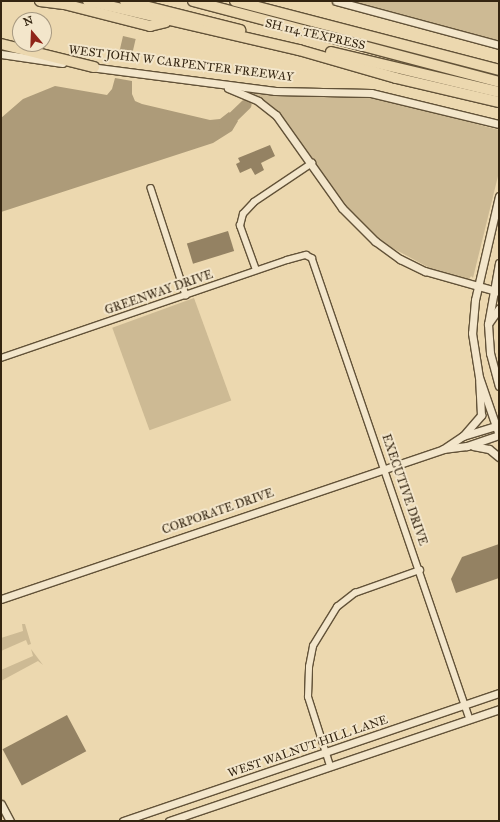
<!DOCTYPE html>
<style>
body{margin:0}
#map{position:relative;width:500px;height:822px;overflow:hidden;background:#ecd8af;font-family:"IM FELL Great Primer",serif}
div>[style]{position:absolute}
.green>*{inset:0;background:#cdba94;transform-origin:0 0}
.water>*{inset:0;background:#ad9b79;transform-origin:0 0}
.river>*{height:11px;margin:-5.5px;padding:0 5.5px;transform-origin:5.5px;border-radius:5.5px;background:#ad9b79}
.building>*{inset:0;background:#948263;transform-origin:0 0}
.roads{filter:drop-shadow(1px 0 #625238) drop-shadow(-1px 0 #625238) drop-shadow(0 1px #625238) drop-shadow(0 -1px #625238)}
.street>*{height:5.5px;margin:-2.75px;padding:0 2.75px;transform-origin:2.75px;border-radius:2.75px;background:#f3e6cb}
.secondary>*{height:7px;margin:-3.5px;padding:0 3.5px;transform-origin:3.5px;border-radius:3.5px;background:#f3e6cb}
.highway>*{height:10px;margin:-5px;padding:0 5px;transform-origin:5px;border-radius:5px;background:#ecd8af}
span{translate:-50% -50%;white-space:nowrap;text-align:center;line-height:1.15;-webkit-text-stroke:4px #f3e6cb;paint-order:stroke}
.street-label{font-size:12px;color:#342511}
.frame{position:absolute;inset:0;border:2px solid #342511;pointer-events:none}
.north{position:absolute;left:12px;top:12px;width:40px;height:40px;box-sizing:border-box;background:#f3e6cb;border:1px solid #a79981;border-radius:50%;rotate:341deg;font-size:11px;font-weight:700;line-height:16px;text-align:center;color:#342511}
.north::after{content:'';display:block;margin:auto;width:14px;height:18px;background:#8f2418;clip-path:polygon(50% 0,100% 100%,50% 72%,0 100%)}
</style>
<div id="map">
<div class="green">
<div style="clip-path:polygon(347px 1px,499px 1px,499px 41px,388px 13px)"></div>
<div style="clip-path:polygon(252px 91px,378px 98px,499px 130px,499px 172px,473px 278px,471px 276px,469px 280px,439px 273px,383px 243px,352px 214px,285px 120px,251px 94px)"></div>
<div style="left:194px;top:298px;width:109px;height:87px;rotate:70deg"></div>
<div style="clip-path:polygon(22px 624px,25px 624px,31px 644px,28px 645px,26px 640px,1px 651px,1px 638px,23px 631px)"></div>
<div style="clip-path:polygon(31px 649px,43px 665px,38px 661px,1px 681px,1px 670px,33px 656px)"></div>
</div>
<div class="water">
<div style="left:123px;top:36px;width:13px;height:23px;rotate:13deg"></div>
<div style="clip-path:polygon(115px 78px,132px 81px,132px 94px,135px 101px,142px 104px,210px 120px,220px 119px,229px 112px,238px 121px,232px 131px,213px 143px,1px 212px,1px 118px,23px 99px,55px 86px,107px 95px,112px 89px)"></div>
</div>
<div class="river">
<div style="left:224px;top:125px;width:30px;rotate:-44deg"></div>
</div>
<div class="building">
<div style="clip-path:polygon(270px 145px,275px 156px,261px 163px,264px 170px,255px 175px,251px 168px,240px 173px,236px 164px,240px 162px,238px 158px)"></div>
<div style="left:228px;top:231px;width:21px;height:43px;rotate:73deg"></div>
<div style="clip-path:polygon(499px 544px,499px 578px,456px 593px,451px 579px,462px 557px)"></div>
<div style="left:67px;top:715px;width:41px;height:73px;rotate:62deg"></div>
</div>
<div class="roads">
<div class="street">
<div style="left:151px;top:188px;width:113px;rotate:71.9deg"></div>
<div style="left:256px;top:270px;width:47px;rotate:-110deg"></div>
<div style="left:240px;top:226px;width:12px;rotate:-76deg"></div>
<div style="left:243px;top:214px;width:16px;rotate:-47deg"></div>
<div style="left:254px;top:202px;width:70px;rotate:-33.9deg"></div>
<div style="left:1px;top:358px;width:302px;rotate:-18.9deg"></div>
<div style="left:287px;top:260px;width:20px;rotate:-15deg"></div>
<div style="left:306px;top:255px;width:7px;rotate:27deg"></div>
<div style="left:312px;top:258px;width:487px;rotate:71.1deg"></div>
<div style="left:330px;top:766px;width:72px;rotate:-107.7deg"></div>
<div style="left:308px;top:697px;width:30px;rotate:-88deg"></div>
<div style="left:309px;top:667px;width:21px;rotate:-79deg"></div>
<div style="left:313px;top:646px;width:46px;rotate:-58.4deg"></div>
<div style="left:337px;top:607px;width:23px;rotate:-38deg"></div>
<div style="left:355px;top:593px;width:69px;rotate:-19.5deg"></div>
</div>
<div class="secondary">
<div style="left:336px;top:1px;width:169px;rotate:15.1deg"></div>
<div style="left:1px;top:54px;width:62px;rotate:8.4deg"></div>
<div style="left:90px;top:67px;width:187px;rotate:7.4deg"></div>
<div style="left:275px;top:91px;width:96px;rotate:1.2deg"></div>
<div style="left:371px;top:93px;width:132px;rotate:13.6deg"></div>
<div style="left:228px;top:88px;width:33px;rotate:23deg"></div>
<div style="left:258px;top:101px;width:23px;rotate:38deg"></div>
<div style="left:276px;top:115px;width:114px;rotate:54.6deg"></div>
<div style="left:342px;top:208px;width:47px;rotate:45deg"></div>
<div style="left:375px;top:241px;width:31px;rotate:36deg"></div>
<div style="left:400px;top:259px;width:28px;rotate:26deg"></div>
<div style="left:425px;top:271px;width:77px;rotate:15.8deg"></div>
<div style="left:499px;top:196px;width:107px;rotate:103deg"></div>
<div style="left:475px;top:300px;width:33px;rotate:95deg"></div>
<div style="left:472px;top:333px;width:45px;rotate:81deg"></div>
<div style="left:479px;top:377px;width:61px;rotate:71deg"></div>
<div style="left:499px;top:263px;width:62px;rotate:100.2deg"></div>
<div style="left:488px;top:324px;width:29px;rotate:86deg"></div>
<div style="left:490px;top:353px;width:34px;rotate:75deg"></div>
<div style="left:488px;top:324px;width:19px;rotate:-55deg"></div>
<div style="left:463px;top:436px;width:28px;rotate:-49deg"></div>
<div style="left:481px;top:415px;width:34px;rotate:-93deg"></div>
<div style="left:473px;top:446px;width:16px;rotate:11deg"></div>
<div style="left:489px;top:449px;width:13px;rotate:39deg"></div>
<div style="left:445px;top:448px;width:22px;rotate:-34deg"></div>
<div style="left:463px;top:436px;width:38px;rotate:-17deg"></div>
<div style="left:1px;top:599px;width:467px;rotate:-18.7deg"></div>
<div style="left:443px;top:449px;width:24px;rotate:-7deg"></div>
<div style="left:467px;top:446px;width:34px;rotate:-19deg"></div>
<div style="left:1px;top:804px;width:19px;rotate:62deg"></div>
<div style="left:123px;top:821px;width:397px;rotate:-18.8deg"></div>
<div style="left:169px;top:821px;width:348px;rotate:-18.7deg"></div>
</div>
<div class="highway">
<div style="left:40px;top:1px;width:24px;rotate:7deg"></div>
<div style="left:64px;top:4px;width:89px;rotate:14.3deg"></div>
<div style="left:150px;top:26px;width:16px;rotate:-14deg"></div>
<div style="left:88px;top:1px;width:217px;rotate:13.1deg"></div>
<div style="left:299px;top:50px;width:101px;rotate:16.1deg"></div>
<div style="left:396px;top:78px;width:106px;rotate:13.1deg"></div>
<div style="left:125px;top:1px;width:119px;rotate:14.2deg"></div>
<div style="left:193px;top:1px;width:317px;rotate:14.8deg"></div>
<div style="left:235px;top:1px;width:273px;rotate:14.6deg"></div>
<div style="left:1px;top:44px;width:96px;rotate:13.9deg"></div>
<div style="left:331px;top:52px;width:173px;rotate:13.4deg"></div>
</div>
</div>
<div class="street-label">
<span style="left:315px;top:35px;rotate:13deg">SH 114 TEXPRESS</span>
<span style="left:181px;top:64px;rotate:7deg">WEST JOHN W CARPENTER FREEWAY</span>
<span style="left:159px;top:293px;rotate:-19deg">GREENWAY DRIVE</span>
<span style="left:404px;top:490px;rotate:71deg">EXECUTIVE DRIVE</span>
<span style="left:218px;top:512px;rotate:-19deg">CORPORATE DRIVE</span>
<span style="left:308px;top:747px;rotate:-19deg">WEST WALNUT HILL LANE</span>
</div>
<div class="frame"></div>
<div class="north">N</div>
</div>
